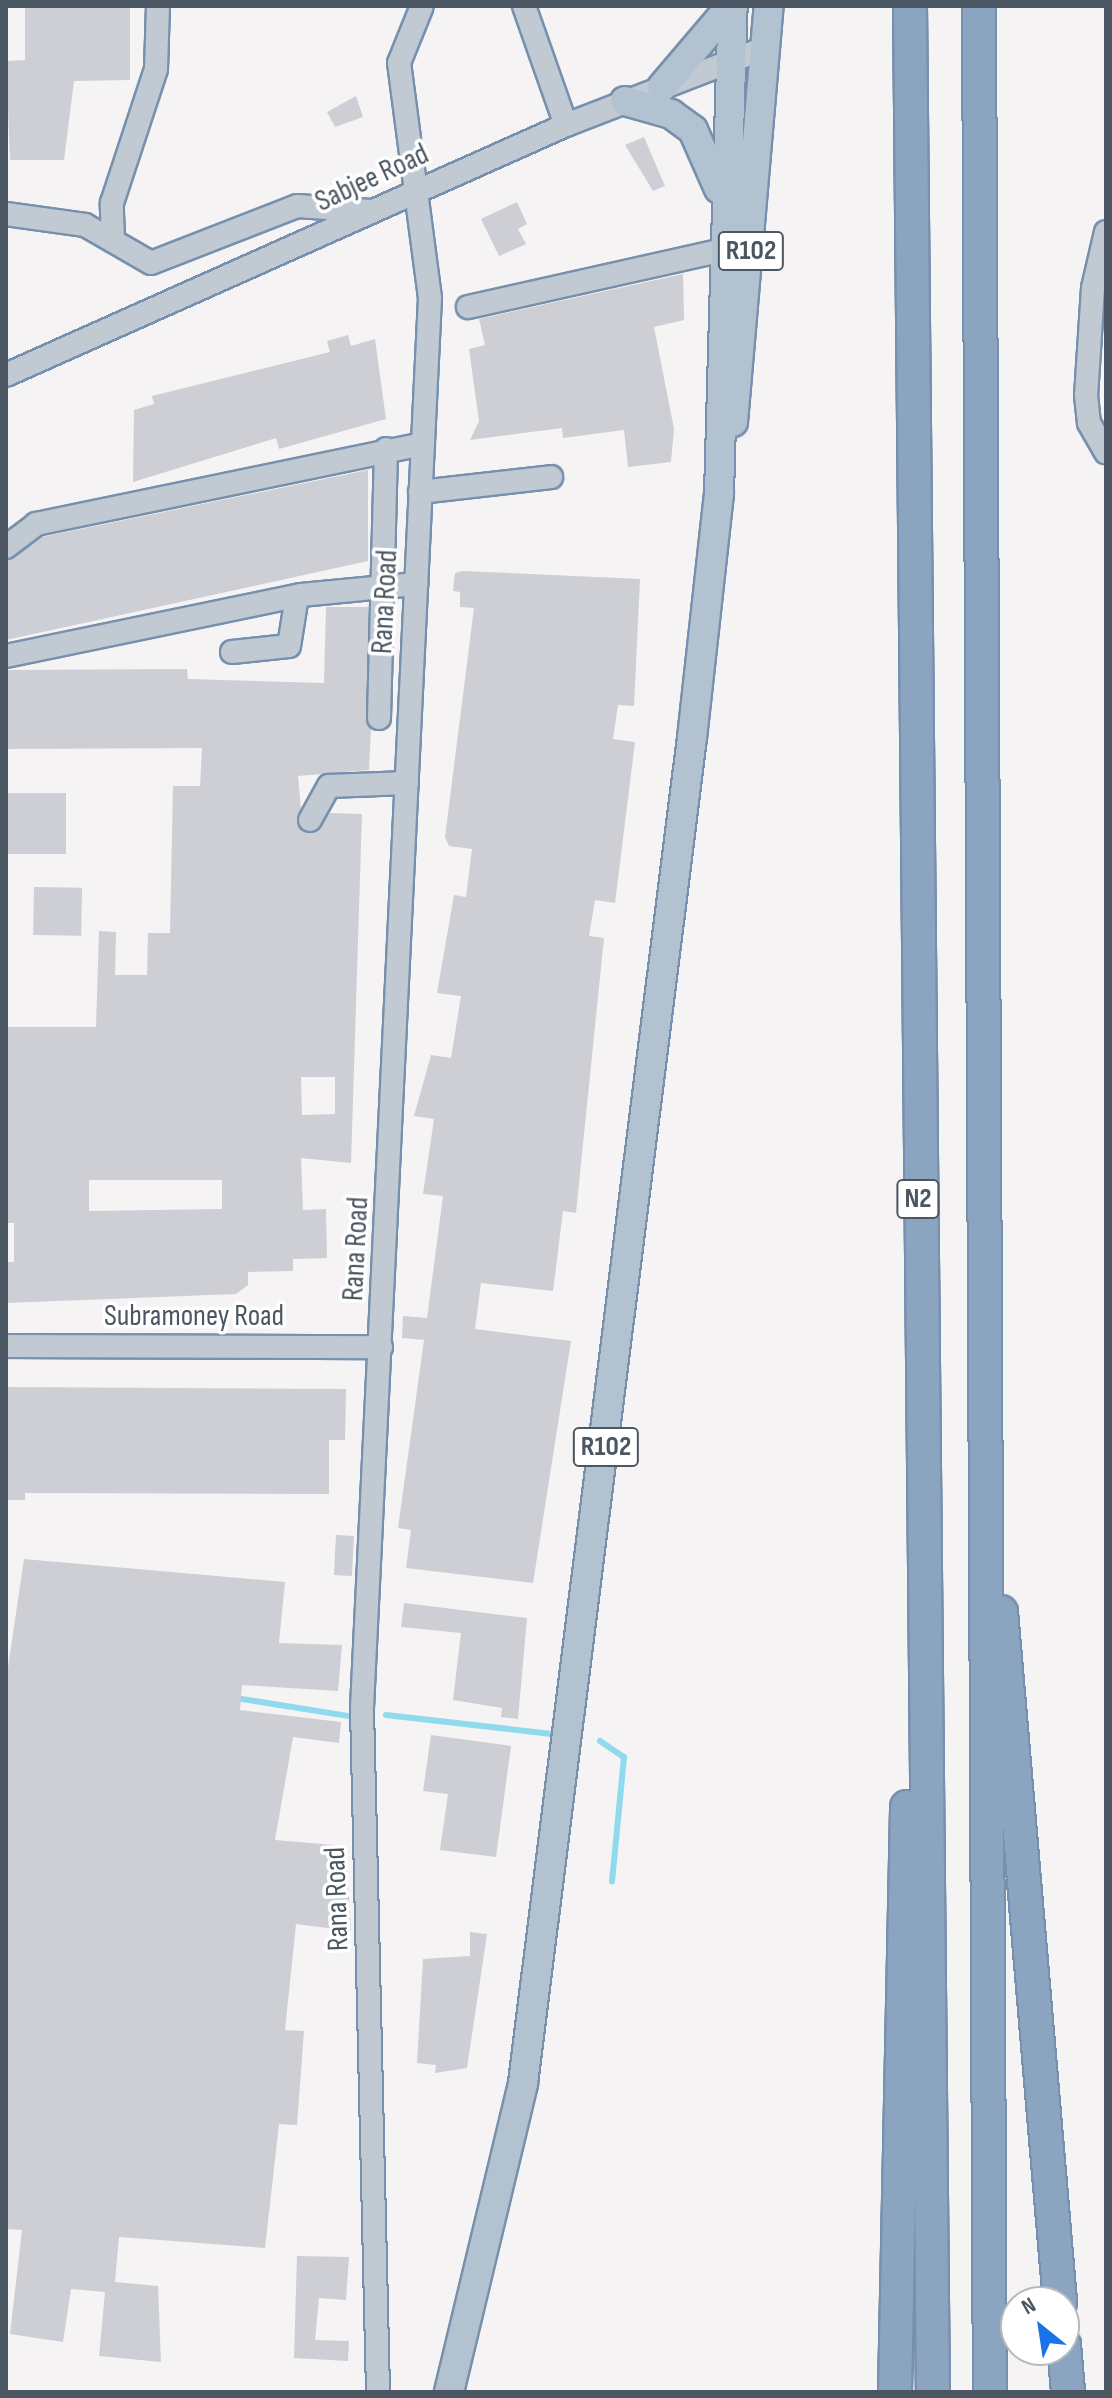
<!DOCTYPE html>
<style>
body{margin:0}
#map{position:relative;width:1112px;height:2398px;overflow:hidden;background:#f5f3f3;font-family:"Sofia Sans Condensed",sans-serif}
div>[style]{position:absolute}
.stream>*{height:6px;margin:-3px;padding:0 3px;transform-origin:3px;border-radius:3px;background:#90daee}
.building>*{inset:0;background:#cdcfd5;transform-origin:0 0}
.roads{filter:drop-shadow(2px 0 #7690ad) drop-shadow(-2px 0 #7690ad) drop-shadow(0 2px #7690ad) drop-shadow(0 -2px #7690ad)}
.minor>*{height:22px;margin:-11px;padding:0 11px;transform-origin:11px;border-radius:11px;background:#c1cad2}
.major>*{height:28px;margin:-14px;padding:0 14px;transform-origin:14px;border-radius:14px;background:#b3c2d1}
.highway>*{height:32px;margin:-16px;padding:0 16px;transform-origin:16px;border-radius:16px;background:#8ba5c1}
span{translate:-50% -50%;white-space:nowrap;text-align:center;line-height:1.15;-webkit-text-stroke:7px #fff;paint-order:stroke}
.shield-label span{padding:2px 6px;background:#fff;border:2px solid;border-radius:6px;-webkit-text-stroke-width:0}
.shield-label{font-size:28px;color:#4a5661;font-weight:700}
.street-label{font-size:30px;color:#4a5661}
.frame{position:absolute;inset:0;border:8px solid #4a5661;pointer-events:none}
.north{position:absolute;left:1000px;top:2286px;width:80px;height:80px;box-sizing:border-box;background:#fff;border:2px solid #b7bbc0;border-radius:50%;rotate:330deg;font-size:22px;font-weight:700;line-height:32px;text-align:center;color:#4a5661}
.north::after{content:'';display:block;margin:auto;width:28px;height:36px;background:#1a73e8;clip-path:polygon(50% 0,100% 100%,50% 72%,0 100%)}
</style>
<div id="map">
<div class="stream">
<div style="left:236px;top:1698px;width:113px;rotate:9.1deg"></div>
<div style="left:386px;top:1715px;width:167px;rotate:6.5deg"></div>
<div style="left:600px;top:1741px;width:29px;rotate:34deg"></div>
<div style="left:624px;top:1757px;width:125px;rotate:95.5deg"></div>
</div>
<div class="building">
<div style="clip-path:polygon(25px 6px,130px 6px,130px 80px,74px 81px,64px 160px,10px 160px,6px 61px,25px 60px)"></div>
<div style="clip-path:polygon(356px 96px,363px 117px,335px 127px,327px 112px)"></div>
<div style="clip-path:polygon(644px 137px,665px 186px,653px 191px,625px 145px)"></div>
<div style="clip-path:polygon(517px 202px,527px 224px,518px 229px,526px 244px,499px 256px,481px 219px)"></div>
<div style="clip-path:polygon(683px 274px,684px 320px,654px 327px,674px 429px,671px 462px,628px 467px,624px 430px,563px 438px,562px 428px,470px 440px,479px 421px,469px 349px,485px 345px,479px 319px)"></div>
<div style="clip-path:polygon(348px 335px,351px 346px,375px 339px,386px 419px,279px 449px,276px 438px,133px 482px,134px 410px,154px 404px,152px 396px,330px 352px,327px 341px)"></div>
<div style="clip-path:polygon(368px 470px,368px 561px,6px 640px,8px 561px,42px 537px)"></div>
<div style="clip-path:polygon(463px 571px,640px 579px,634px 706px,618px 705px,613px 739px,635px 742px,615px 903px,595px 900px,589px 936px,604px 938px,576px 1213px,563px 1211px,553px 1291px,481px 1283px,475px 1329px,571px 1341px,533px 1583px,406px 1568px,411px 1530px,398px 1528px,424px 1340px,402px 1338px,403px 1316px,427px 1318px,443px 1196px,423px 1194px,434px 1119px,414px 1116px,431px 1055px,451px 1058px,461px 996px,437px 993px,454px 895px,466px 897px,472px 849px,449px 846px,445px 837px,474px 608px,460px 607px,460px 592px,453px 591px,455px 573px)"></div>
<div style="clip-path:polygon(evenodd,326px 607px,368px 607px,371px 729px,369px 770px,298px 776px,303px 832px,318px 832px,330px 813px,362px 814px,351px 1163px,301px 1158px,303px 1210px,326px 1209px,327px 1258px,293px 1259px,293px 1271px,248px 1272px,248px 1285px,236px 1294px,6px 1303px,6px 1262px,14px 1262px,14px 1223px,6px 1223px,6px 1027px,96px 1027px,99px 931px,116px 932px,115px 975px,147px 975px,148px 933px,170px 933px,173px 786px,200px 786px,202px 748px,6px 749px,6px 670px,187px 669px,188px 679px,324px 683px,326px 607px,301px 1077px,335px 1077px,335px 1114px,302px 1115px,301px 1077px,326px 607px,89px 1180px,222px 1180px,222px 1209px,89px 1211px,89px 1180px)"></div>
<div style="left:6px;top:793px;width:60px;height:61px"></div>
<div style="left:34px;top:887px;width:48px;height:48px;rotate:1deg"></div>
<div style="clip-path:polygon(6px 1387px,346px 1389px,345px 1440px,329px 1440px,329px 1494px,25px 1493px,25px 1500px,6px 1500px)"></div>
<div style="left:336px;top:1535px;width:18px;height:40px;rotate:3deg"></div>
<div style="clip-path:polygon(24px 1559px,285px 1582px,279px 1643px,342px 1645px,338px 1691px,242px 1685px,240px 1710px,341px 1722px,339px 1743px,293px 1737px,275px 1840px,346px 1846px,351px 1931px,296px 1924px,285px 2030px,304px 2031px,297px 2125px,279px 2124px,265px 2248px,119px 2237px,115px 2282px,158px 2286px,161px 2362px,99px 2356px,105px 2292px,71px 2289px,63px 2342px,10px 2334px,22px 2230px,6px 2229px,6px 1681px)"></div>
<div style="clip-path:polygon(404px 1603px,527px 1618px,518px 1719px,501px 1717px,502px 1708px,453px 1700px,461px 1633px,401px 1627px)"></div>
<div style="clip-path:polygon(431px 1735px,511px 1746px,496px 1857px,440px 1850px,448px 1794px,423px 1791px)"></div>
<div style="clip-path:polygon(470px 1932px,487px 1934px,467px 2068px,435px 2073px,436px 2065px,417px 2063px,423px 1959px,470px 1956px)"></div>
<div style="clip-path:polygon(297px 2256px,349px 2257px,346px 2300px,319px 2298px,315px 2340px,349px 2341px,348px 2361px,294px 2358px)"></div>
</div>
<div class="roads">
<div class="minor">
<div style="left:524px;top:6px;width:126px;rotate:70.6deg"></div>
<div style="left:6px;top:214px;width:80px;rotate:7.9deg"></div>
<div style="left:85px;top:225px;width:76px;rotate:29.9deg"></div>
<div style="left:151px;top:263px;width:157px;rotate:-21.3deg"></div>
<div style="left:297px;top:206px;width:74px;rotate:3.9deg"></div>
<div style="left:1106px;top:232px;width:57px;rotate:103.1deg"></div>
<div style="left:1093px;top:288px;width:107px;rotate:93.7deg"></div>
<div style="left:1086px;top:395px;width:28px;rotate:84deg"></div>
<div style="left:1089px;top:423px;width:34px;rotate:60deg"></div>
<div style="left:113px;top:241px;width:38px;rotate:-92deg"></div>
<div style="left:112px;top:203px;width:141px;rotate:-71.8deg"></div>
<div style="left:156px;top:69px;width:63px;rotate:-88.2deg"></div>
<div style="left:468px;top:307px;width:262px;rotate:-12.6deg"></div>
<div style="left:6px;top:375px;width:613px;rotate:-24.06deg"></div>
<div style="left:566px;top:125px;width:216px;rotate:-21.2deg"></div>
<div style="left:420px;top:492px;width:132px;rotate:-6.5deg"></div>
<div style="left:6px;top:547px;width:38px;rotate:-37deg"></div>
<div style="left:36px;top:524px;width:395px;rotate:-11.7deg"></div>
<div style="left:232px;top:652px;width:57px;rotate:-6deg"></div>
<div style="left:289px;top:646px;width:51px;rotate:-80.9deg"></div>
<div style="left:6px;top:656px;width:301px;rotate:-11.7deg"></div>
<div style="left:301px;top:595px;width:116px;rotate:-5.5deg"></div>
<div style="left:379px;top:718px;width:269px;rotate:-88.5deg"></div>
<div style="left:310px;top:820px;width:39px;rotate:-61deg"></div>
<div style="left:329px;top:786px;width:78px;rotate:-2.2deg"></div>
<div style="left:6px;top:1346px;width:375px;rotate:0.2deg"></div>
<div style="left:378px;top:2392px;width:684px;rotate:-91.34deg"></div>
<div style="left:362px;top:1708px;width:1412px;rotate:-87.24deg"></div>
<div style="left:430px;top:298px;width:237px;rotate:-97.5deg"></div>
<div style="left:399px;top:63px;width:61px;rotate:-68deg"></div>
</div>
<div class="major">
<div style="left:662px;top:87px;width:106px;rotate:-49.6deg"></div>
<div style="left:625px;top:101px;width:48px;rotate:15.8deg"></div>
<div style="left:671px;top:114px;width:27px;rotate:36deg"></div>
<div style="left:693px;top:130px;width:64px;rotate:66.2deg"></div>
<div style="left:733px;top:422px;width:418px;rotate:-85.1deg"></div>
<div style="left:449px;top:2392px;width:318px;rotate:-76.5deg"></div>
<div style="left:523px;top:2083px;width:1356px;rotate:-82.84deg"></div>
<div style="left:692px;top:738px;width:245px;rotate:-83.7deg"></div>
<div style="left:719px;top:494px;width:488px;rotate:-88.4deg"></div>
</div>
<div class="highway">
<div style="left:910px;top:6px;width:2386px;rotate:89.45deg"></div>
<div style="left:979px;top:6px;width:2386px;rotate:89.74deg"></div>
<div style="left:1001px;top:1612px;width:693px;rotate:85.11deg"></div>
<div style="left:1064px;top:2345px;width:47px;rotate:85.1deg"></div>
<div style="left:895px;top:2392px;width:585px;rotate:-88.82deg"></div>
</div>
</div>
<div class="shield-label">
<span style="left:751px;top:251px">R102</span>
<span style="left:918px;top:1199px">N2</span>
<span style="left:606px;top:1447px">R102</span>
</div>
<div class="street-label">
<span style="left:372px;top:178px;rotate:-25deg">Sabjee Road</span>
<span style="left:385px;top:602px;rotate:-87deg">Rana Road</span>
<span style="left:356px;top:1249px;rotate:-87deg">Rana Road</span>
<span style="left:194px;top:1316px">Subramoney Road</span>
<span style="left:337px;top:1899px;rotate:-92deg">Rana Road</span>
</div>
<div class="frame"></div>
<div class="north">N</div>
</div>
